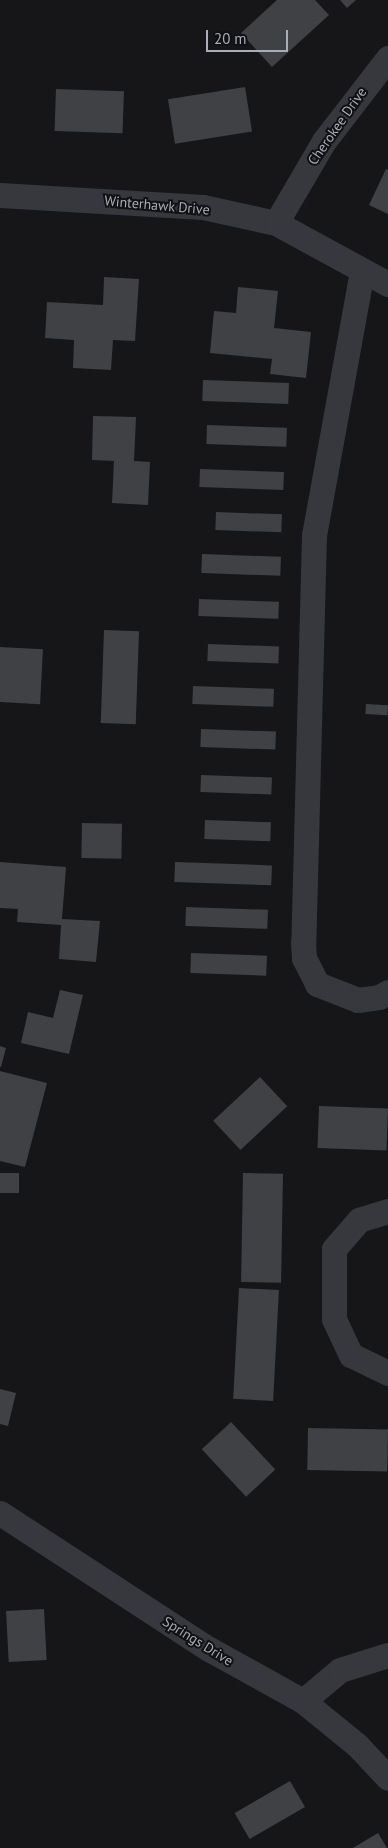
<!DOCTYPE html>
<style>
body{margin:0}
#map{position:relative;width:388px;height:1848px;overflow:hidden;background:#161618;font-family:"PT Sans",sans-serif}
div>[style]{position:absolute}
.building>*{inset:0;background:#404145;transform-origin:0 0}
.minor>*{height:25px;margin:-12.5px;padding:0 12.5px;transform-origin:12.5px;border-radius:12.5px;background:#37383d}
span{translate:-50% -50%;white-space:nowrap;text-align:center;line-height:1.15;-webkit-text-stroke:4px #111113;paint-order:stroke}
.street-label{font-size:14px;color:#a8adb8}
.scale{position:absolute;left:206px;top:30px;width:82px;height:22px;box-sizing:border-box;border:2px solid #a8adb8;border-top:0;padding-left:6px;font-size:15px;line-height:18px;white-space:nowrap;color:#a8adb8;-webkit-text-stroke:4px #111113;paint-order:stroke}
</style>
<div id="map">
<div class="building">
<div style="clip-path:polygon(277px 0,315px 0,329px 15px,272px 67px,241px 33px)"></div>
<div style="clip-path:polygon(340px 0,356px 0,347px 8px)"></div>
<div style="left:245px;top:87px;width:45px;height:78px;rotate:81deg"></div>
<div style="left:56px;top:89px;width:68px;height:42px;rotate:2deg"></div>
<div style="clip-path:polygon(386px 169px,388px 170px,388px 214px,369px 205px)"></div>
<div style="clip-path:polygon(104px 277px,139px 279px,135px 341px,113px 340px,111px 370px,73px 368px,74px 340px,45px 338px,47px 302px,103px 305px)"></div>
<div style="clip-path:polygon(238px 287px,278px 291px,274px 328px,311px 332px,306px 378px,270px 374px,272px 359px,210px 353px,214px 311px,236px 313px)"></div>
<div style="left:203px;top:380px;width:86px;height:21px;rotate:2deg"></div>
<div style="clip-path:polygon(93px 416px,136px 417px,134px 461px,150px 462px,148px 505px,112px 503px,114px 461px,92px 460px)"></div>
<div style="left:207px;top:425px;width:80px;height:19px;rotate:2deg"></div>
<div style="left:200px;top:469px;width:84px;height:18px;rotate:2deg"></div>
<div style="left:216px;top:512px;width:66px;height:18px;rotate:2deg"></div>
<div style="left:202px;top:554px;width:79px;height:19px;rotate:2deg"></div>
<div style="left:199px;top:599px;width:80px;height:17px;rotate:2deg"></div>
<div style="left:104px;top:630px;width:35px;height:93px;rotate:2deg"></div>
<div style="left:208px;top:644px;width:71px;height:17px;rotate:2deg"></div>
<div style="left:0;top:647px;width:43px;height:55px;rotate:3deg"></div>
<div style="left:193px;top:686px;width:81px;height:18px;rotate:2deg"></div>
<div style="left:366px;top:704px;width:22px;height:10px;rotate:3deg"></div>
<div style="left:201px;top:729px;width:75px;height:18px;rotate:2deg"></div>
<div style="left:201px;top:775px;width:71px;height:17px;rotate:2deg"></div>
<div style="left:205px;top:820px;width:66px;height:19px;rotate:2deg"></div>
<div style="left:82px;top:823px;width:40px;height:35px;rotate:1deg"></div>
<div style="clip-path:polygon(0 862px,66px 867px,62px 919px,100px 921px,96px 962px,59px 959px,61px 925px,17px 922px,18px 909px,0 908px)"></div>
<div style="left:175px;top:862px;width:97px;height:20px;rotate:2deg"></div>
<div style="left:186px;top:907px;width:82px;height:19px;rotate:2deg"></div>
<div style="left:191px;top:953px;width:76px;height:20px;rotate:2deg"></div>
<div style="clip-path:polygon(60px 990px,83px 995px,69px 1054px,21px 1043px,28px 1012px,53px 1018px)"></div>
<div style="clip-path:polygon(0 1046px,6px 1048px,1px 1067px,0 1067px)"></div>
<div style="clip-path:polygon(0 1071px,47px 1083px,25px 1167px,0 1161px)"></div>
<div style="left:260px;top:1077px;width:40px;height:64px;rotate:47deg"></div>
<div style="left:319px;top:1106px;width:69px;height:42px;rotate:2deg"></div>
<div style="left:0;top:1173px;width:19px;height:20px"></div>
<div style="left:243px;top:1173px;width:40px;height:109px;rotate:1deg"></div>
<div style="left:239px;top:1288px;width:40px;height:111px;rotate:3deg"></div>
<div style="clip-path:polygon(0 1389px,16px 1393px,8px 1426px,0 1424px)"></div>
<div style="left:231px;top:1422px;width:65px;height:40px;rotate:47deg"></div>
<div style="left:308px;top:1428px;width:80px;height:42px;rotate:1deg"></div>
<div style="left:44px;top:1609px;width:51px;height:38px;rotate:87deg"></div>
<div style="left:290px;top:1781px;width:30px;height:64px;rotate:60deg"></div>
<div style="clip-path:polygon(378px 1833px,387px 1848px,353px 1848px)"></div>
</div>
<div class="minor">
<div style="left:0;top:195px;width:203px;rotate:3.4deg"></div>
<div style="left:203px;top:207px;width:75px;rotate:12.4deg"></div>
<div style="left:276px;top:223px;width:128px;rotate:28.6deg"></div>
<div style="left:276px;top:223px;width:95px;rotate:-59.7deg"></div>
<div style="left:324px;top:141px;width:105px;rotate:-52.4deg"></div>
<div style="left:362px;top:271px;width:268px;rotate:100.3deg"></div>
<div style="left:314px;top:535px;width:408px;rotate:91.5deg"></div>
<div style="left:303px;top:943px;width:15px;rotate:86deg"></div>
<div style="left:304px;top:958px;width:29px;rotate:63deg"></div>
<div style="left:317px;top:984px;width:44px;rotate:21.3deg"></div>
<div style="left:358px;top:1000px;width:21px;rotate:-8deg"></div>
<div style="left:379px;top:997px;width:10px;rotate:-29deg"></div>
<div style="left:388px;top:1211px;width:30px;rotate:163deg"></div>
<div style="left:359px;top:1220px;width:38px;rotate:131deg"></div>
<div style="left:334px;top:1249px;width:70px;rotate:90deg"></div>
<div style="left:334px;top:1319px;width:40px;rotate:65deg"></div>
<div style="left:351px;top:1355px;width:41px;rotate:25.9deg"></div>
<div style="left:0;top:1513px;width:249px;rotate:33.1deg"></div>
<div style="left:209px;top:1649px;width:107px;rotate:29deg"></div>
<div style="left:303px;top:1701px;width:70px;rotate:39.2deg"></div>
<div style="left:357px;top:1745px;width:45px;rotate:46.8deg"></div>
<div style="left:303px;top:1701px;width:48px;rotate:-40deg"></div>
<div style="left:340px;top:1670px;width:50px;rotate:-17.4deg"></div>
</div>
<div class="street-label">
<span style="left:337px;top:126px;rotate:-55deg">Cherokee Drive</span>
<span style="left:157px;top:205px;rotate:5deg">Winterhawk Drive</span>
<span style="left:198px;top:1641px;rotate:32deg">Springs Drive</span>
</div>
<div class="scale">20 m</div>
</div>
